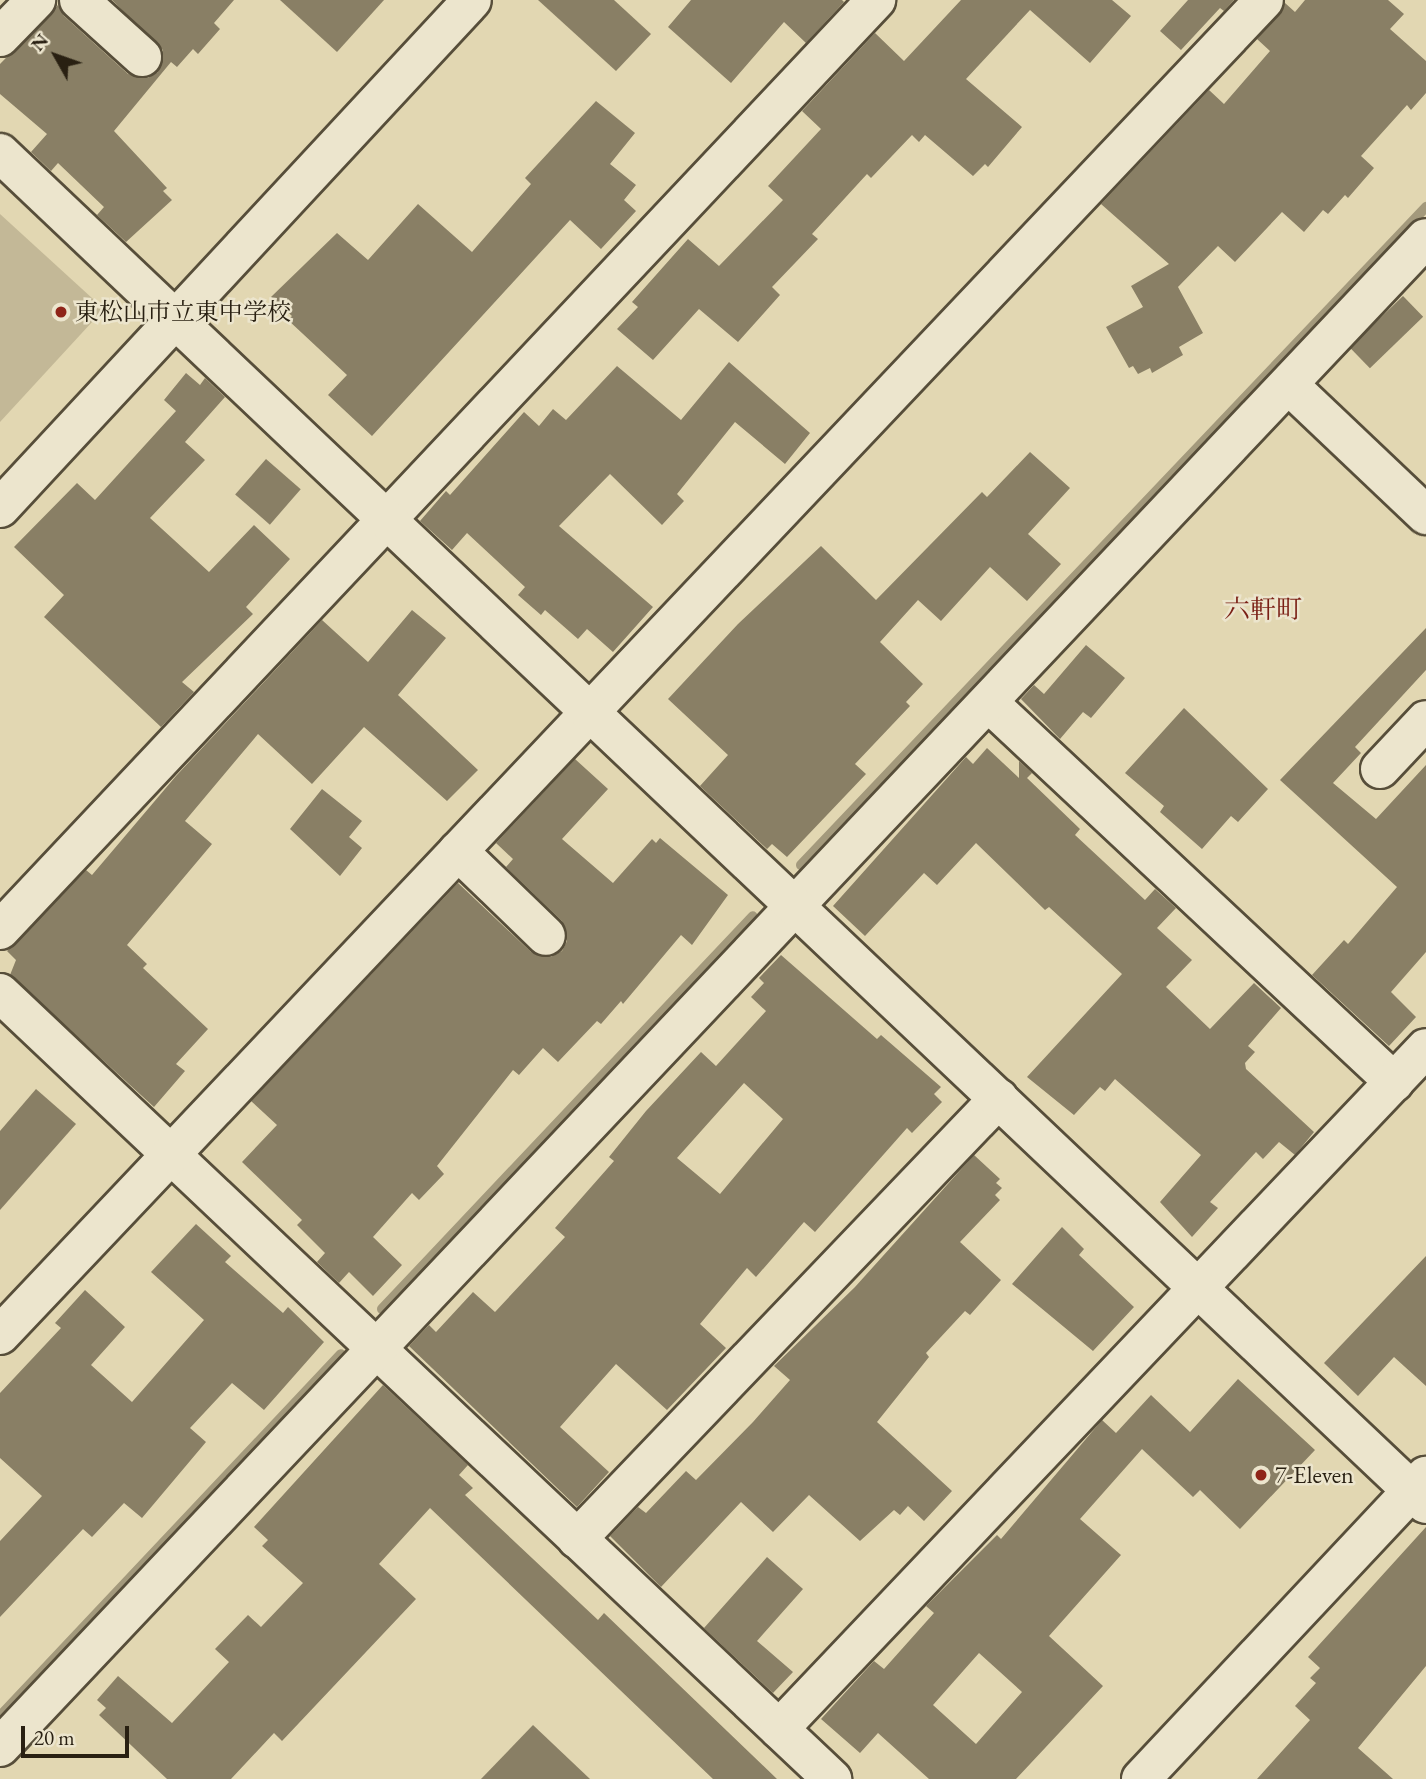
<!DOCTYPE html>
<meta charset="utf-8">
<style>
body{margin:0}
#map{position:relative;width:1426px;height:1779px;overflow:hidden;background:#e2d7b2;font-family:"EB Garamond","Noto Serif JP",serif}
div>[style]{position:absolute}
.green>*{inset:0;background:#c3b897}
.stream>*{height:10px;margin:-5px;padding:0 5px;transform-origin:5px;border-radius:5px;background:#a3997c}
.building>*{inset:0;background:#897f65;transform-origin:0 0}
.roads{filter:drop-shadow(2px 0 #574e3a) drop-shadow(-2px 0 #574e3a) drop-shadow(0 2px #574e3a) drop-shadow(0 -2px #574e3a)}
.street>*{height:38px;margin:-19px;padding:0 19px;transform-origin:19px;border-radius:19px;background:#ece5cd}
.secondary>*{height:38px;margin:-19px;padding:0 19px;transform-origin:19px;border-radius:19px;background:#ece5cd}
.dots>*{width:19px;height:19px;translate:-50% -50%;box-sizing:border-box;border:4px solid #ece5cd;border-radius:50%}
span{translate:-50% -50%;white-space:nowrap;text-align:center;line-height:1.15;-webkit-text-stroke:5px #ece5cd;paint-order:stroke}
.poi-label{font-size:24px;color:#292012}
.left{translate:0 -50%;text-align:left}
.neighbourhood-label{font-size:26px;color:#7a1f14}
.north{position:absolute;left:21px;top:21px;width:70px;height:70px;-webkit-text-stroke:5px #ece5cd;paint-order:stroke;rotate:310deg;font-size:19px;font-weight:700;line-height:28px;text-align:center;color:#292012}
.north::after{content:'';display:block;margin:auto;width:24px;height:32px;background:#292012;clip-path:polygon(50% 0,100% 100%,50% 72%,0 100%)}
.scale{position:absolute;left:21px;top:1726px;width:108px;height:32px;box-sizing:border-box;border:4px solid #292012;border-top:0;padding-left:9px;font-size:21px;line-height:24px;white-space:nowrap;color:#292012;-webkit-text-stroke:5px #ece5cd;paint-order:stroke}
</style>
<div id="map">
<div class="green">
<div style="clip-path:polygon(0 214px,104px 309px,0 422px)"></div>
</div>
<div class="stream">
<div style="left:801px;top:865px;width:908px;rotate:-46.47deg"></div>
<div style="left:382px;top:1309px;width:540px;rotate:-46.65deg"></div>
<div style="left:0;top:1716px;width:497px;rotate:-46.7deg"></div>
</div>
<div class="building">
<div style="clip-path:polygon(112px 0,234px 0,214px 23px,220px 29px,198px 54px,193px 49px,177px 67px,171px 62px,114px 131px,167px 188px,163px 191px,172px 200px,126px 242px,97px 215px,104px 207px,58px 163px,51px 171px,31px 152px,47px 134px,0 94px,0 64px,58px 5px,64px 16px,128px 74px,148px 78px,158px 72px,163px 50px)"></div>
<div style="clip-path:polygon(280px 0,384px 0,337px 52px)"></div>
<div style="clip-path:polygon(538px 0,614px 0,651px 34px,616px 71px)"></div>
<div style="clip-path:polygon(691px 0,842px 0,844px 2px,806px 43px,784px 22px,731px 83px,668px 27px)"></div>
<div style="clip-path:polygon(961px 0,1112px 0,1131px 16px,1090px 63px,1030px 10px,966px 79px,1022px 127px,988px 167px,985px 164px,973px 176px,925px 135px,919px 142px,912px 135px,871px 178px,867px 174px,812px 234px,818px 239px,772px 287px,780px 295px,738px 342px,699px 309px,653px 360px,617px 329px,638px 307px,632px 302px,688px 239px,719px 266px,783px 200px,768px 186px,821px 129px,802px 111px,875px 33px,904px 61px)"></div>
<div style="clip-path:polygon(1188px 0,1234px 0,1224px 11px,1220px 8px,1181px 50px,1160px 31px)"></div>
<div style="clip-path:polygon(1305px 0,1388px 0,1404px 14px,1390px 29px,1426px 61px,1426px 93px,1411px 110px,1407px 105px,1361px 156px,1374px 168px,1348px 198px,1345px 195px,1328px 214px,1323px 210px,1304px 232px,1282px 212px,1235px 262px,1218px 246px,1178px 287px,1203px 333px,1179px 347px,1183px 355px,1152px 373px,1150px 368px,1138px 374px,1133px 366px,1129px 368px,1106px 327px,1143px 307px,1131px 286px,1169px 264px,1101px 204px,1209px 90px,1224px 104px,1270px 51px,1257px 39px,1285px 3px,1295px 12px)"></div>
<div style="clip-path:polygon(596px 101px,635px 133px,610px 164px,636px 185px,624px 200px,636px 211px,601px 249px,570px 220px,372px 436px,328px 395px,347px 375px,288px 320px,292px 316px,271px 297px,337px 233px,368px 260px,418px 204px,472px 252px,531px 184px,525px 178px)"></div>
<div style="left:1403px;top:296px;width:29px;height:74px;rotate:46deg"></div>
<div style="clip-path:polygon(729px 362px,810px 433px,785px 464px,735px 422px,677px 494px,684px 501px,662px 525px,610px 474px,559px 526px,653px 607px,613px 652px,587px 629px,578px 639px,545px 610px,541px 615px,518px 595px,525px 587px,467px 533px,452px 550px,420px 521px,446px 491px,450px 495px,524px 412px,539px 426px,553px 409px,566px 420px,617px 366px,681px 420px)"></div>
<div style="clip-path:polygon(186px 373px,200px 385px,205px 378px,225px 397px,185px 442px,205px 460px,150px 518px,209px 572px,254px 525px,290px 559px,246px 607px,253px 614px,182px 682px,194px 692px,161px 727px,44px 617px,64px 595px,14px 547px,77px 483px,95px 500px,176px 411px,164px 400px)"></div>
<div style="clip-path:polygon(1030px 452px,1070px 488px,1028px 534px,1061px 564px,1027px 601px,990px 567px,941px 621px,918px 600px,880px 642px,923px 684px,906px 702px,910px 706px,855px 764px,866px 774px,787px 857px,772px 844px,767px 849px,700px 786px,728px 755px,668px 699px,738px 624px,821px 546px,876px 600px,982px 492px,987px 497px)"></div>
<div style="left:266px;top:459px;width:46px;height:47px;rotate:41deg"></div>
<div style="clip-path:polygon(412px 610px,446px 638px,398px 695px,478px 770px,447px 801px,364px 727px,312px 784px,258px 734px,185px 821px,212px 844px,127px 945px,147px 964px,143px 968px,208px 1029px,176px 1064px,185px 1071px,154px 1107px,10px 975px,16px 960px,7px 951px,86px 870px,92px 875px,176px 776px,322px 620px,368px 662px)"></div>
<div style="clip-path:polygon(1426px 628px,1426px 670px,1355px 747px,1361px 753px,1333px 783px,1376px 819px,1426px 765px,1426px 952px,1391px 992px,1416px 1017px,1389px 1046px,1312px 975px,1344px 940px,1348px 944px,1397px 887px,1280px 780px)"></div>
<div style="clip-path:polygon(1086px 645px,1125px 678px,1091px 718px,1083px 712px,1060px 739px,1021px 699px,1034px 685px,1044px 694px)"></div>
<div style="clip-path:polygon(1184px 708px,1268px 789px,1238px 822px,1231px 816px,1202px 849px,1160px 812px,1164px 806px,1125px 773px)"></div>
<div style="clip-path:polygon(987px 748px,1019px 778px,1019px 761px,1032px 773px,1027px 778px,1080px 829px,1075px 835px,1145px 900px,1155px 889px,1176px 908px,1157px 928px,1192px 960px,1166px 987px,1210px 1029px,1254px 983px,1281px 1008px,1248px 1046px,1255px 1052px,1245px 1063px,1246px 1069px,1314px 1132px,1295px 1155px,1279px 1142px,1263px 1159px,1256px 1152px,1210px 1202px,1218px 1208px,1192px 1237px,1160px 1202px,1201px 1155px,1115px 1079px,1105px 1091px,1100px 1087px,1074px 1115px,1027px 1077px,1122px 974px,1049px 907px,1045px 910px,976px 843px,937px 885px,924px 873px,865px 936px,833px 906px,966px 757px,973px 764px)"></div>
<div style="clip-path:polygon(575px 759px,608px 789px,562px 839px,613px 883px,652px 839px,656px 843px,660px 838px,728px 895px,692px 945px,681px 935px,623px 1004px,621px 1001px,601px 1024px,597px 1021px,558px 1062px,543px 1048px,519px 1075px,513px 1070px,437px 1166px,444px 1174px,419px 1200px,412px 1193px,373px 1237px,402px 1265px,373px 1296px,349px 1272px,339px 1283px,317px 1262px,325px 1253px,297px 1225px,302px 1220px,242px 1162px,277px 1125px,251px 1101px,458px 883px,531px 952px,551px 957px,562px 951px,567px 941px,562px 921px,506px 867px,513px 859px,496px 843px)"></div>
<div style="clip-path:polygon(322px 789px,362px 821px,349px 837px,362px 848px,340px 876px,290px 829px)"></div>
<div style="clip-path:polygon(evenodd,781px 955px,877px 1039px,881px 1035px,941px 1087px,934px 1094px,942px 1102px,912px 1133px,907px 1128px,815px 1232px,804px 1222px,756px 1277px,747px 1268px,700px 1324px,726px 1348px,667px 1410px,616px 1364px,560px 1427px,609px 1472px,577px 1507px,409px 1346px,429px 1325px,436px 1332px,473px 1292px,495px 1312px,565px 1237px,555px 1228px,614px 1161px,609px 1157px,646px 1111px,701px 1052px,716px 1066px,766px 1011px,751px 997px,764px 983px,759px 978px,781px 955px,744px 1083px,783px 1119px,720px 1194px,677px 1158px,744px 1083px)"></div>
<div style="clip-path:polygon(36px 1089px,76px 1124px,0 1210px,0 1131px)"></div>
<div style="clip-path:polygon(974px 1155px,1000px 1179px,996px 1183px,1002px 1188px,995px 1195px,1000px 1200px,960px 1242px,1001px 1280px,970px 1315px,965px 1311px,926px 1353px,929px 1357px,877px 1422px,952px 1491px,924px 1521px,908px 1506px,900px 1515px,894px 1510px,860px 1541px,809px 1495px,773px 1532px,741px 1502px,661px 1587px,610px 1536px,638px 1507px,646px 1513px,686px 1471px,696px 1480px,753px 1422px,790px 1380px,774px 1366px,855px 1287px)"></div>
<div style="clip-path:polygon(196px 1224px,231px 1256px,225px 1262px,283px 1313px,288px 1307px,324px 1342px,264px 1410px,232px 1383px,190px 1428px,206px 1442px,142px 1518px,124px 1503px,92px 1537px,83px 1529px,0 1617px,0 1541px,42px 1496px,0 1458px,0 1393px,61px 1328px,55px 1323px,85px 1290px,125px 1327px,91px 1365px,132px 1402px,204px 1320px,151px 1272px)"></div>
<div style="clip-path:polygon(1062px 1227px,1084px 1249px,1079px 1255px,1134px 1307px,1093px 1351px,1012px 1284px)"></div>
<div style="clip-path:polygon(1426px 1256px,1426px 1386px,1394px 1357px,1358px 1396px,1324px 1363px)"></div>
<div style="clip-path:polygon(evenodd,1238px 1379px,1315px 1450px,1240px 1529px,1200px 1490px,1193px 1497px,1142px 1449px,1080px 1519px,1121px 1555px,1049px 1636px,1103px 1686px,1016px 1779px,929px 1779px,878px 1733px,860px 1753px,821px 1719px,874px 1661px,884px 1669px,934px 1613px,926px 1606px,997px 1535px,1001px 1539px,1102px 1420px,1116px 1433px,1151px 1395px,1190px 1432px,1238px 1379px,979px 1653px,1022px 1692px,976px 1744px,933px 1705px,979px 1653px)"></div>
<div style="clip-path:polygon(383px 1385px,468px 1465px,459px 1475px,473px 1488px,465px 1495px,598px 1620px,604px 1613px,777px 1779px,713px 1779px,430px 1508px,379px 1564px,416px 1599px,282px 1741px,274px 1733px,231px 1779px,167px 1779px,99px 1715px,106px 1708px,97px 1700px,118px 1676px,172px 1723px,229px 1662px,215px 1649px,248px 1615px,261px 1627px,303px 1583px,262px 1546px,268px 1540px,254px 1527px)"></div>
<div style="clip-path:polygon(1426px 1527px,1426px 1666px,1358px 1748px,1393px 1779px,1257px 1779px,1310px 1720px,1295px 1706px,1316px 1683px,1310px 1678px,1320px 1668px,1308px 1657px)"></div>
<div style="clip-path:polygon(767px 1557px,803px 1589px,757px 1641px,793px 1672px,773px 1693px,704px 1628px)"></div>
<div style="clip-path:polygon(533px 1725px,590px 1779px,481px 1779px)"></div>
</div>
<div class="roads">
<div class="street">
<div style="left:79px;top:0;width:85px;rotate:42.1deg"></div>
<div style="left:0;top:37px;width:52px;rotate:-45.8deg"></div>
<div style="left:0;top:153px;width:244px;rotate:43.5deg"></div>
<div style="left:1289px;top:385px;width:189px;rotate:43.5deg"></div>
<div style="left:989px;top:703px;width:555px;rotate:43.1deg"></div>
<div style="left:1380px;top:769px;width:67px;rotate:-46.8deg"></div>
<div style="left:458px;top:851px;width:122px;rotate:44deg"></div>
<div style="left:0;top:930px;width:1278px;rotate:-46.71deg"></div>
<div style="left:0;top:993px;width:1145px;rotate:43.37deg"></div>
<div style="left:0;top:1335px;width:1838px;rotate:-46.56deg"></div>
<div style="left:577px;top:1539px;width:610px;rotate:-46.26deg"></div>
<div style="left:779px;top:1729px;width:939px;rotate:-46.47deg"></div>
<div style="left:0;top:1747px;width:2076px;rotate:-46.62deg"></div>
</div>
<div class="secondary">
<div style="left:177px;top:321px;width:1720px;rotate:43.45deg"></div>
<div style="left:0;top:508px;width:693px;rotate:-47.1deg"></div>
<div style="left:1141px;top:1779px;width:416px;rotate:-46.8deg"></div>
</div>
</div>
<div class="dots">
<div style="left:61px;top:312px;background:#8f2418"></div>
<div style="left:1261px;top:1475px;background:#8f2418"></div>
</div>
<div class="poi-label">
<span class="left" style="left:75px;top:312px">東松山市立東中学校</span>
<span class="left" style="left:1275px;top:1475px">7-Eleven</span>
</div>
<div class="neighbourhood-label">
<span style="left:1263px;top:610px">六軒町</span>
</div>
<div class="north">N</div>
<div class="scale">20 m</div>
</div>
